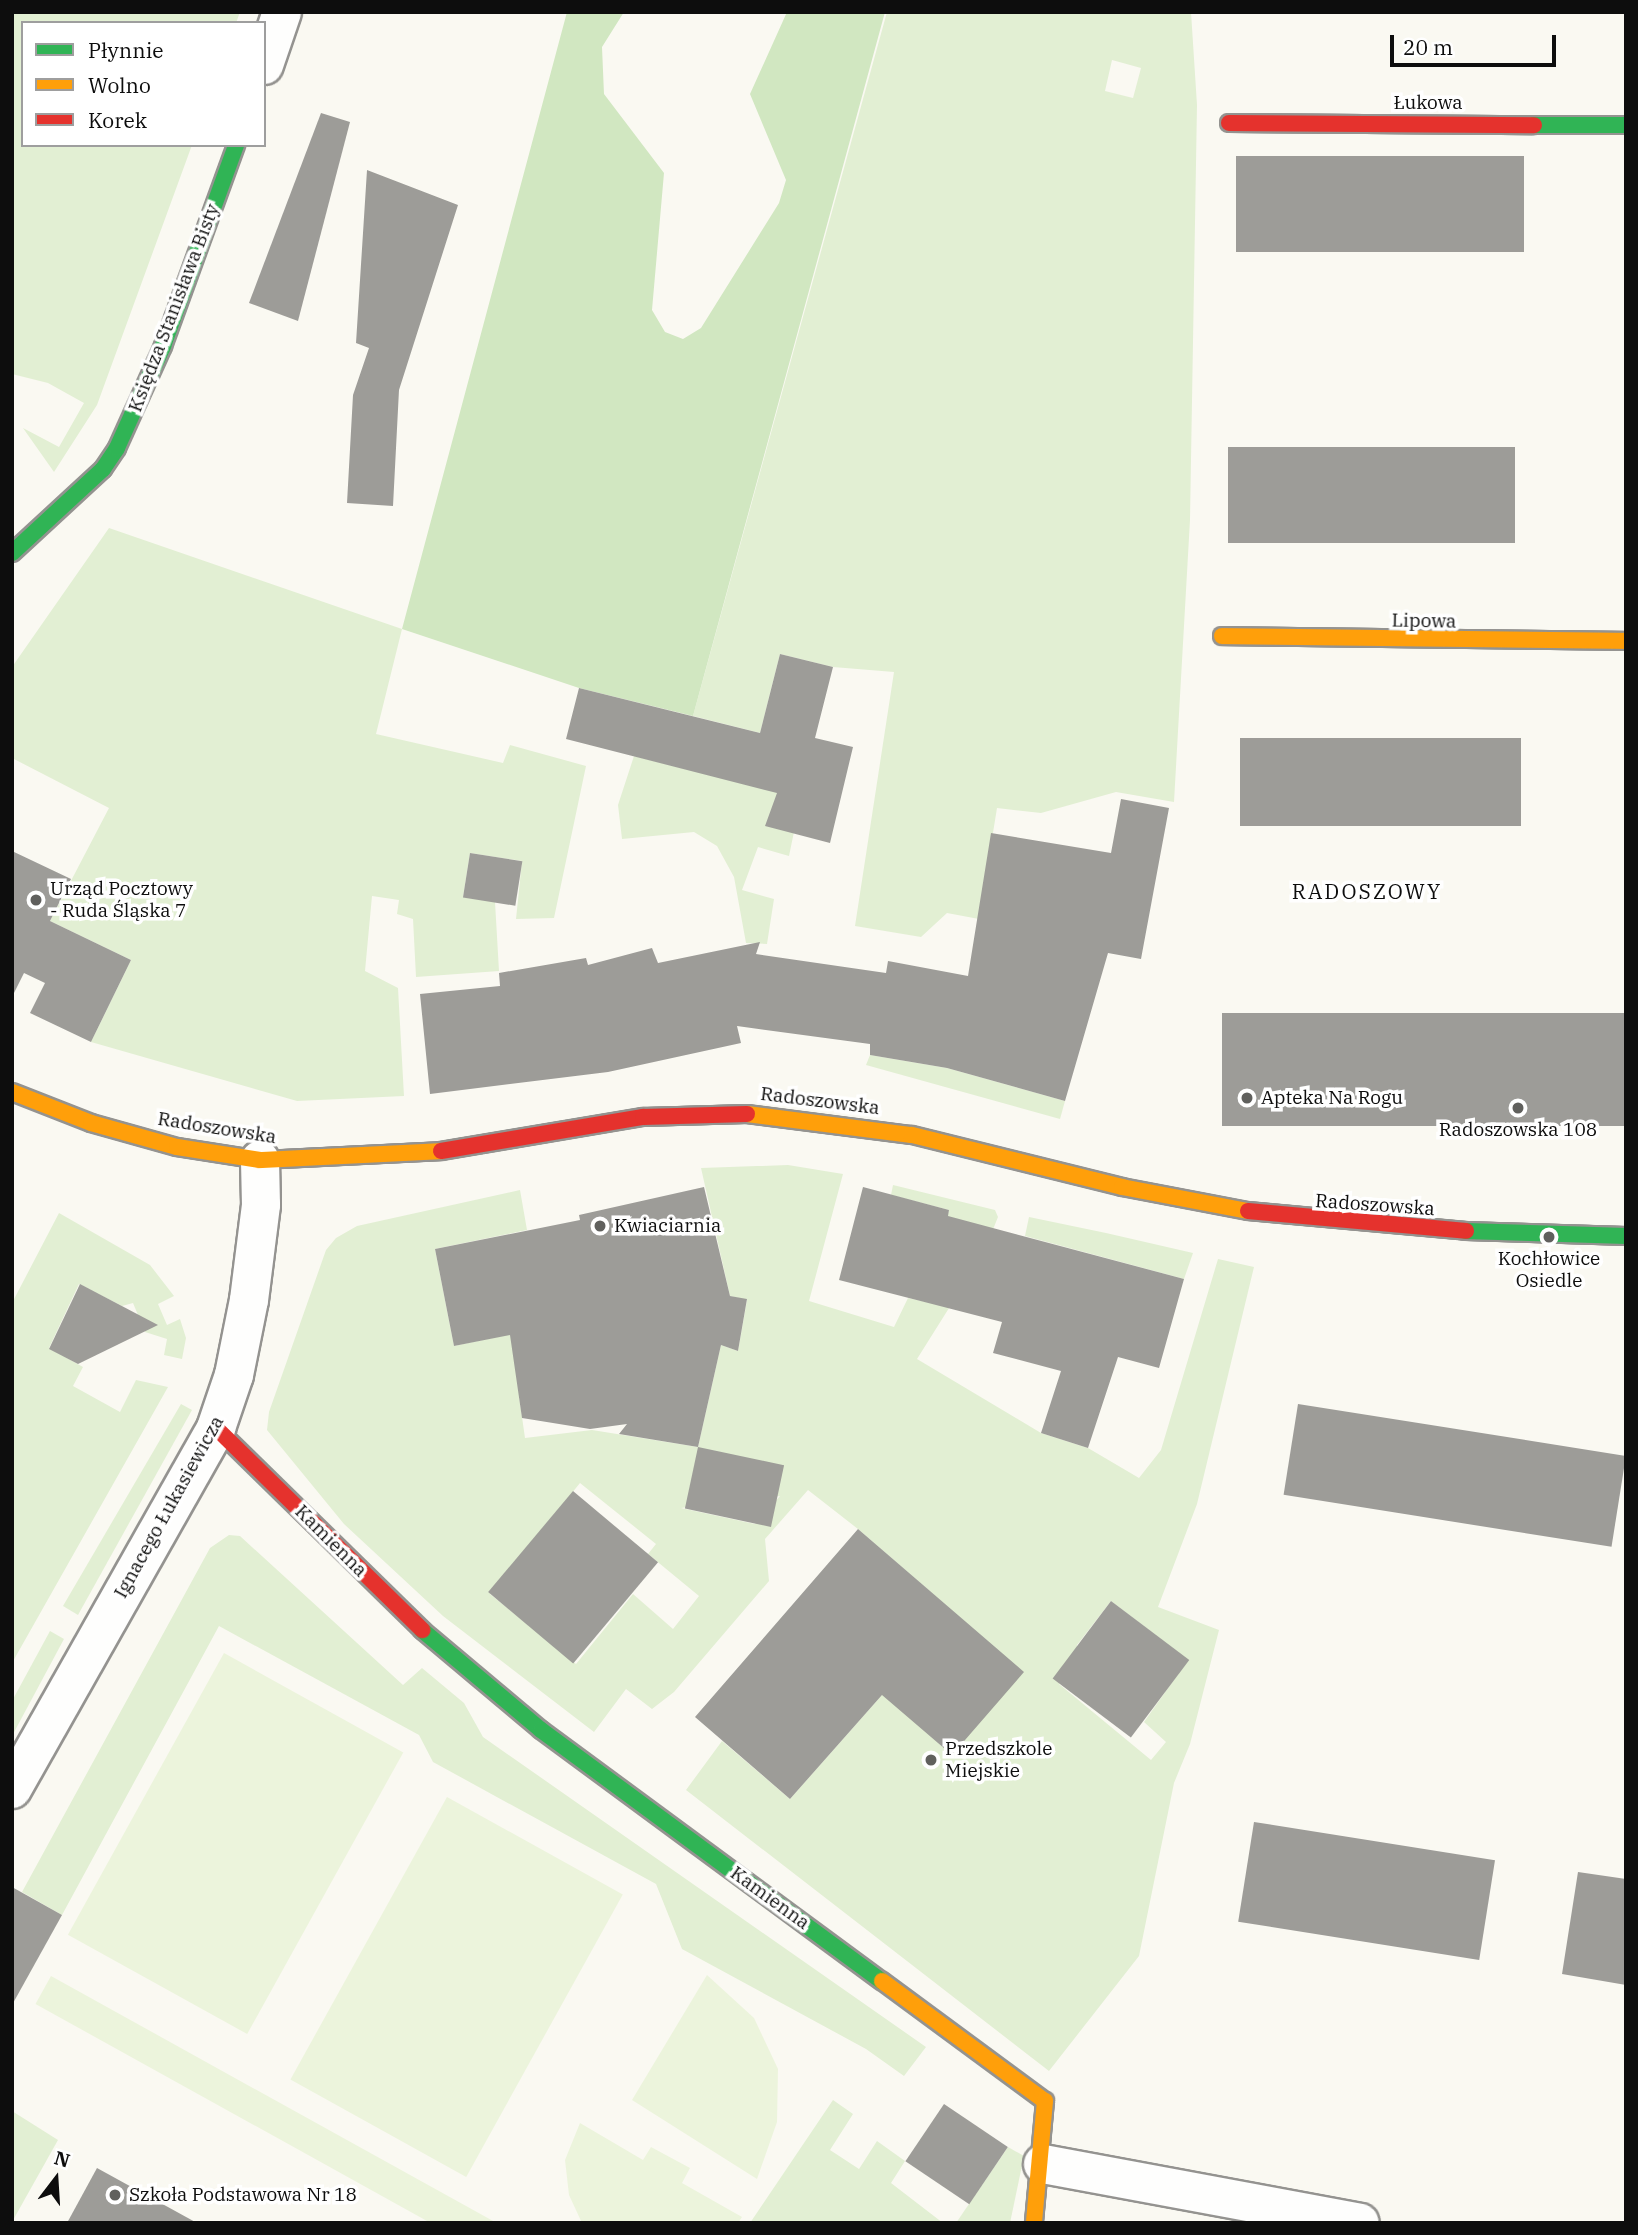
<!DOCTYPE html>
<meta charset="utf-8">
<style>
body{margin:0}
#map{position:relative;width:1638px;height:2235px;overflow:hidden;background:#faf9f2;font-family:"IBM Plex Serif",serif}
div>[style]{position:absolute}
.green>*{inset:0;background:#e2efd3}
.forest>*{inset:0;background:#d1e7c1}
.pitch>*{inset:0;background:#ecf4dc;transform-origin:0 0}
.building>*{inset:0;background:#9d9c98;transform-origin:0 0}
.roads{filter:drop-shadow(2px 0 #949390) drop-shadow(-2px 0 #949390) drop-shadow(0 2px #949390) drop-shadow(0 -2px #949390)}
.street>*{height:38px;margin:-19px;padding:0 19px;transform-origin:19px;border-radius:19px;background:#fefefd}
.fast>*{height:16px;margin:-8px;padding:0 8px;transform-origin:8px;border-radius:8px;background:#30b455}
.slow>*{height:16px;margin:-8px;padding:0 8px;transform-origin:8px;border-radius:8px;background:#ff9f0a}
.jam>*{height:16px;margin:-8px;padding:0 8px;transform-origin:8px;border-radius:8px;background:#e5322d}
.dots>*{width:19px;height:19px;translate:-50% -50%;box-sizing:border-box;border:4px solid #fff;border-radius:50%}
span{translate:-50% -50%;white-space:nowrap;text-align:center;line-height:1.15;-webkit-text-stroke:7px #fff;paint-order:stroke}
.street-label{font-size:19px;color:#0d0d0d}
.poi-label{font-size:19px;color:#0d0d0d}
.left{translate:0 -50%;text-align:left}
.neighbourhood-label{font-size:21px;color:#0d0d0d;letter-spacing:2px}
.frame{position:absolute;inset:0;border:14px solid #0d0d0d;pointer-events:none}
.legend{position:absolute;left:21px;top:21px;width:245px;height:126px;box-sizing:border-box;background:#fff;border:2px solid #9e9e9e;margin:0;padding:9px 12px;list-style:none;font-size:21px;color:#0d0d0d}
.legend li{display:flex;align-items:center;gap:14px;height:35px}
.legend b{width:35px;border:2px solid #9e9e9e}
.north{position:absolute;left:21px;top:2144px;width:70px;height:70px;-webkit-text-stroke:5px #fff;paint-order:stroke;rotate:17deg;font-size:19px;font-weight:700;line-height:28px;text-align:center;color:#0d0d0d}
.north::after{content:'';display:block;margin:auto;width:24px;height:32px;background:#0d0d0d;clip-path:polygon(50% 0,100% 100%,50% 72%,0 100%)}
.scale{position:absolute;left:1390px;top:35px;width:166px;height:32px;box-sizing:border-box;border:4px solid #0d0d0d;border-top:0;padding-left:9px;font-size:21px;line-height:24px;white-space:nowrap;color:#0d0d0d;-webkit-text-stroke:5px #fff;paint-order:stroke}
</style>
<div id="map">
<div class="green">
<div style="clip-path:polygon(12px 12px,240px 12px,236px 23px,23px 23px,23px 145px,192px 145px,97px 405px,54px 472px,23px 428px,59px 447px,84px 403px,48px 383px,12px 374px)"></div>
<div style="clip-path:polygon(evenodd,887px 12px,1191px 12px,1197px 105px,1190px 520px,1174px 802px,1116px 792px,1041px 813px,997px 808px,979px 919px,947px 913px,921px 937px,855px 926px,894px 672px,833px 667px,780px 654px,760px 733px,693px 716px,887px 12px,1112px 60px,1141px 68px,1133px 98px,1105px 91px,1112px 60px)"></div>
<div style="clip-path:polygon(109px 528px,402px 629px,376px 734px,503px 763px,510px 745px,586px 766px,554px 918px,516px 919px,522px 861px,470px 853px,463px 897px,495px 902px,499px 971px,416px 977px,413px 919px,397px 914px,399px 900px,372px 896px,365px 971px,398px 988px,404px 1096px,297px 1101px,91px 1042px,131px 960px,50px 921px,109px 808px,12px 758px,12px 667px)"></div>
<div style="clip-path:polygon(634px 756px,801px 798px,789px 856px,758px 847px,742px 890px,774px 899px,767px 944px,746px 943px,734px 877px,717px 846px,694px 832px,622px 839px,618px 805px)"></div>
<div style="clip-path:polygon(870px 1055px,947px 1068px,1065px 1101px,1060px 1119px,866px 1065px)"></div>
<div style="clip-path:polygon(evenodd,788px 1165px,843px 1174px,809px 1301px,894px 1327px,908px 1298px,926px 1302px,949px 1210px,891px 1195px,893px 1185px,995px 1210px,998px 1217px,983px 1254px,917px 1359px,1041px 1433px,1088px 1448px,1139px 1478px,1161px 1450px,1218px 1259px,1254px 1267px,1197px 1504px,1158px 1607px,1219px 1630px,1190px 1744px,1174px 1783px,1139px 1956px,1049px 2071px,686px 1790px,722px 1741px,790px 1799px,882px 1695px,1023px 1672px,858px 1529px,808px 1490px,765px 1539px,769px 1581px,674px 1692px,652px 1709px,626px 1689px,594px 1732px,443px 1616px,344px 1524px,267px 1430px,269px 1412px,326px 1250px,336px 1238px,357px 1226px,520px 1190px,527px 1230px,435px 1249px,454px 1346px,531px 1330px,540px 1392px,519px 1396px,525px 1438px,592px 1430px,698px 1447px,721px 1345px,738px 1351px,747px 1300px,730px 1296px,701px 1168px,788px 1165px,580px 1483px,656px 1544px,648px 1554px,699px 1596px,673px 1629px,633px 1594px,576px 1664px,490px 1594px,580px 1483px,788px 1165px,780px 1496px,755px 1524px,681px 1508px,780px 1496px,788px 1165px,1111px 1601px,1188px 1660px,1144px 1722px,1166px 1742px,1151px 1760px,1059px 1684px,1076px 1665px,1077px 1645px,1111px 1601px)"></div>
<div style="clip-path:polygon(59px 1213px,150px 1265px,174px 1296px,158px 1304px,167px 1325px,180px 1319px,186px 1338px,182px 1359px,164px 1355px,167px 1339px,145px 1332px,133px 1303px,122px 1306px,79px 1284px,49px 1348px,83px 1367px,73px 1386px,120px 1412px,136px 1380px,168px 1387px,12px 1663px,12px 1303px)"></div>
<div style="clip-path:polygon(1029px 1217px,1106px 1233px,1193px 1253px,1184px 1279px,1025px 1236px)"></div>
<div style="clip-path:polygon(181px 1404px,192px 1410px,78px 1615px,63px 1606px)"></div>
<div style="clip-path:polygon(229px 1535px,240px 1536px,403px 1685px,422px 1668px,464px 1703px,483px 1737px,926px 2047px,904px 2076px,866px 2049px,682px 1949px,656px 1884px,433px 1762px,419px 1735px,219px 1626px,62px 1915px,22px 1892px,210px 1548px)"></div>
<div style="clip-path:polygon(50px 1631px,64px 1639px,12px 1736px,12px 1701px)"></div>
<div style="clip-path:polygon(833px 2100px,853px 2114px,830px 2150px,859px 2169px,877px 2141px,905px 2161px,891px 2183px,943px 2223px,750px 2223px)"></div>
<div style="clip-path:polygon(12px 2111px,58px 2140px,12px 2222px)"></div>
<div style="clip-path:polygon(1008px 2147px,1024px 2156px,1010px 2223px,956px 2223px)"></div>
</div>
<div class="forest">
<div style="clip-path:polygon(567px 12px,624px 12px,602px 47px,604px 94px,664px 173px,652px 310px,665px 332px,683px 339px,701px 328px,779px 203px,786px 180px,750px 94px,787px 12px,885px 12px,693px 716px,579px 688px,402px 629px)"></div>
</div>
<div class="pitch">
<div style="left:224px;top:1653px;width:205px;height:322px;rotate:29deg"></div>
<div style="left:447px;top:1797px;width:201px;height:323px;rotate:29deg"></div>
<div style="clip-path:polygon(707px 1975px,754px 2018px,778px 2069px,777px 2122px,757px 2179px,632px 2100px)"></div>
<div style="left:51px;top:1976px;width:505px;height:32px;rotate:29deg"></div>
<div style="clip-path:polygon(580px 2123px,643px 2160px,651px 2147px,690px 2168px,682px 2183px,742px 2217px,738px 2223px,582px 2223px,569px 2195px,565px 2160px)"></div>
</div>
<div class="building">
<div style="clip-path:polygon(321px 113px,350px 122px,298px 321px,249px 303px)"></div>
<div style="left:1236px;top:156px;width:288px;height:96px"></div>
<div style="clip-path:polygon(367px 170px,458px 205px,399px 390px,393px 506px,347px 503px,353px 395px,369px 348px,356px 343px)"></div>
<div style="left:1228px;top:447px;width:287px;height:96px"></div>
<div style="clip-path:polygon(780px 654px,833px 667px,815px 738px,853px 747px,830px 843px,765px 826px,777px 793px,566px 739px,579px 688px,760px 733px)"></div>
<div style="left:1240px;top:738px;width:281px;height:88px"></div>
<div style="clip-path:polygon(1121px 799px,1169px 808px,1141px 959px,1108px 953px,1065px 1101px,947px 1068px,870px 1055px,870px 1044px,737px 1026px,741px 1043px,608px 1072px,430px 1094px,420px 994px,500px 986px,499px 973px,586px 958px,588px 965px,652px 948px,658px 963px,760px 942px,756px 954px,886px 973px,888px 961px,968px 976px,991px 833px,1111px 853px)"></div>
<div style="clip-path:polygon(12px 851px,71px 879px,50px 921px,131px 960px,91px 1042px,30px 1013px,45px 983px,24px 973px,12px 997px)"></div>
<div style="left:470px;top:853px;width:53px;height:45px;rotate:9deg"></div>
<div style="left:1626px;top:1013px;width:113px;height:404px;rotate:90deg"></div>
<div style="clip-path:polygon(704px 1187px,730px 1296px,747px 1299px,738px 1351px,721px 1345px,698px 1447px,619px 1434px,627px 1424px,590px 1429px,522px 1418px,510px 1335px,454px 1346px,435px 1249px,580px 1220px,579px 1215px)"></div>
<div style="clip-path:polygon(863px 1187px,949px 1210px,948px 1216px,1184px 1279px,1159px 1368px,1118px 1357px,1088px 1448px,1041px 1433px,1061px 1371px,993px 1353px,1002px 1322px,839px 1280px)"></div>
<div style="clip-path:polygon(80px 1284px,158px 1325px,78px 1364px,49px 1349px)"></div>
<div style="left:1298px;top:1404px;width:332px;height:92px;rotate:9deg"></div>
<div style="left:698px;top:1447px;width:88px;height:63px;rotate:12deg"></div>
<div style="left:573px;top:1491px;width:111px;height:132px;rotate:40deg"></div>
<div style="clip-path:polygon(858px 1529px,1024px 1672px,952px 1755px,882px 1695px,790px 1799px,695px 1717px)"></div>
<div style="left:1111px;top:1601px;width:98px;height:97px;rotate:37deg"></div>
<div style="left:1254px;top:1822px;width:244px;height:101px;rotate:9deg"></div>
<div style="clip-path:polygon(1578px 1872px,1626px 1879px,1626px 1985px,1562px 1974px)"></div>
<div style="clip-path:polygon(12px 1887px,62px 1915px,12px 2005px)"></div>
<div style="left:944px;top:2104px;width:77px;height:69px;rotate:34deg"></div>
<div style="clip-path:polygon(97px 2168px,197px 2223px,67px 2223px)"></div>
</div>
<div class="roads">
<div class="street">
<div style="left:264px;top:65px;width:56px;rotate:-71.2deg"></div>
<div style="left:12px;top:1789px;width:415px;rotate:-60.5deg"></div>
<div style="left:216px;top:1428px;width:56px;rotate:-71.2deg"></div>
<div style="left:234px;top:1375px;width:76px;rotate:-78.7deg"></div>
<div style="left:249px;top:1300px;width:96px;rotate:-82.8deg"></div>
<div style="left:261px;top:1205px;width:45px;rotate:-91.3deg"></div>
<div style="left:1043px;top:2164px;width:322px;rotate:10.5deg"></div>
</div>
<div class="fast">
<div style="left:1534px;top:125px;width:92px"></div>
<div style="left:12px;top:553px;width:124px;rotate:-42.7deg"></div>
<div style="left:103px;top:469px;width:25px;rotate:-56deg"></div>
<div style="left:117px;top:448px;width:112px;rotate:-65.7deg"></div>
<div style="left:163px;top:346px;width:214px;rotate:-70deg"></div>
<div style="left:1466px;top:1231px;width:160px;rotate:1.8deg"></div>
<div style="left:422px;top:1630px;width:155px;rotate:40deg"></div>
<div style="left:541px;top:1730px;width:423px;rotate:36.4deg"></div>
</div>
<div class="slow">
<div style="left:1222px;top:636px;width:404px;rotate:0.7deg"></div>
<div style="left:12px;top:1092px;width:85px;rotate:21.4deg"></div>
<div style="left:91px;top:1123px;width:89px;rotate:15.6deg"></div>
<div style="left:177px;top:1147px;width:84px;rotate:8.9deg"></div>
<div style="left:260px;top:1160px;width:181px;rotate:-2.8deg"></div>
<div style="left:747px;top:1114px;width:166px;rotate:7.3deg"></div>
<div style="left:912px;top:1135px;width:216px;rotate:13.9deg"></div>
<div style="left:1122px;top:1187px;width:128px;rotate:10.8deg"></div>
<div style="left:882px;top:1981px;width:202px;rotate:36.4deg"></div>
<div style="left:1045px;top:2101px;width:122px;rotate:95.2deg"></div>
</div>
<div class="jam">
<div style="left:1229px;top:123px;width:305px;rotate:0.4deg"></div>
<div style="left:441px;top:1151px;width:205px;rotate:-9.6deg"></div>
<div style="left:643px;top:1117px;width:104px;rotate:-1.7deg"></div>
<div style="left:1248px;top:1211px;width:219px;rotate:5.2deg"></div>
<div style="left:216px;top:1428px;width:289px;rotate:44.4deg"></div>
</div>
</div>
<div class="dots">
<div style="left:36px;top:900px;background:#60605d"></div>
<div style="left:1247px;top:1098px;background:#60605d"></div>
<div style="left:1518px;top:1108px;background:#60605d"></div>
<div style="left:600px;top:1226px;background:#60605d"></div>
<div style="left:1549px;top:1237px;background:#60605d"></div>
<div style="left:931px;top:1760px;background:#60605d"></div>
<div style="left:115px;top:2195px;background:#60605d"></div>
</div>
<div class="street-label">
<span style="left:1428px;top:103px">Łukowa</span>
<span style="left:174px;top:308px;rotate:-69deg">Księdza Stanisława Bisty</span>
<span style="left:1424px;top:621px;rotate:1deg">Lipowa</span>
<span style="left:820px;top:1101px;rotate:7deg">Radoszowska</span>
<span style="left:217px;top:1128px;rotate:9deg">Radoszowska</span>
<span style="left:1375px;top:1205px;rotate:4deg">Radoszowska</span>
<span style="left:169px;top:1507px;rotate:-61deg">Ignacego Łukasiewicza</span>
<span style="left:331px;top:1541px;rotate:45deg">Kamienna</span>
<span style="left:770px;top:1898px;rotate:36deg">Kamienna</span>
</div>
<div class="poi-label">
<span class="left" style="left:50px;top:900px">Urząd Pocztowy<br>- Ruda Śląska 7</span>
<span class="left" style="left:1261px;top:1098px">Apteka Na Rogu</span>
<span style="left:1518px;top:1130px">Radoszowska 108</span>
<span class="left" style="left:614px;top:1226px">Kwiaciarnia</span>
<span style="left:1549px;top:1270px">Kochłowice<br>Osiedle</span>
<span class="left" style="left:945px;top:1760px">Przedszkole<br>Miejskie</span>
<span class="left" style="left:129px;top:2195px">Szkoła Podstawowa Nr 18</span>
</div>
<div class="neighbourhood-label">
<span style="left:1367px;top:891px">RADOSZOWY</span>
</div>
<div class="frame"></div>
<ul class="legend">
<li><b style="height:9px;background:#30b455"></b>Płynnie</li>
<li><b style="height:9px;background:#ff9f0a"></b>Wolno</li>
<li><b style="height:9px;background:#e5322d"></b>Korek</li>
</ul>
<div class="north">N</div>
<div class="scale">20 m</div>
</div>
